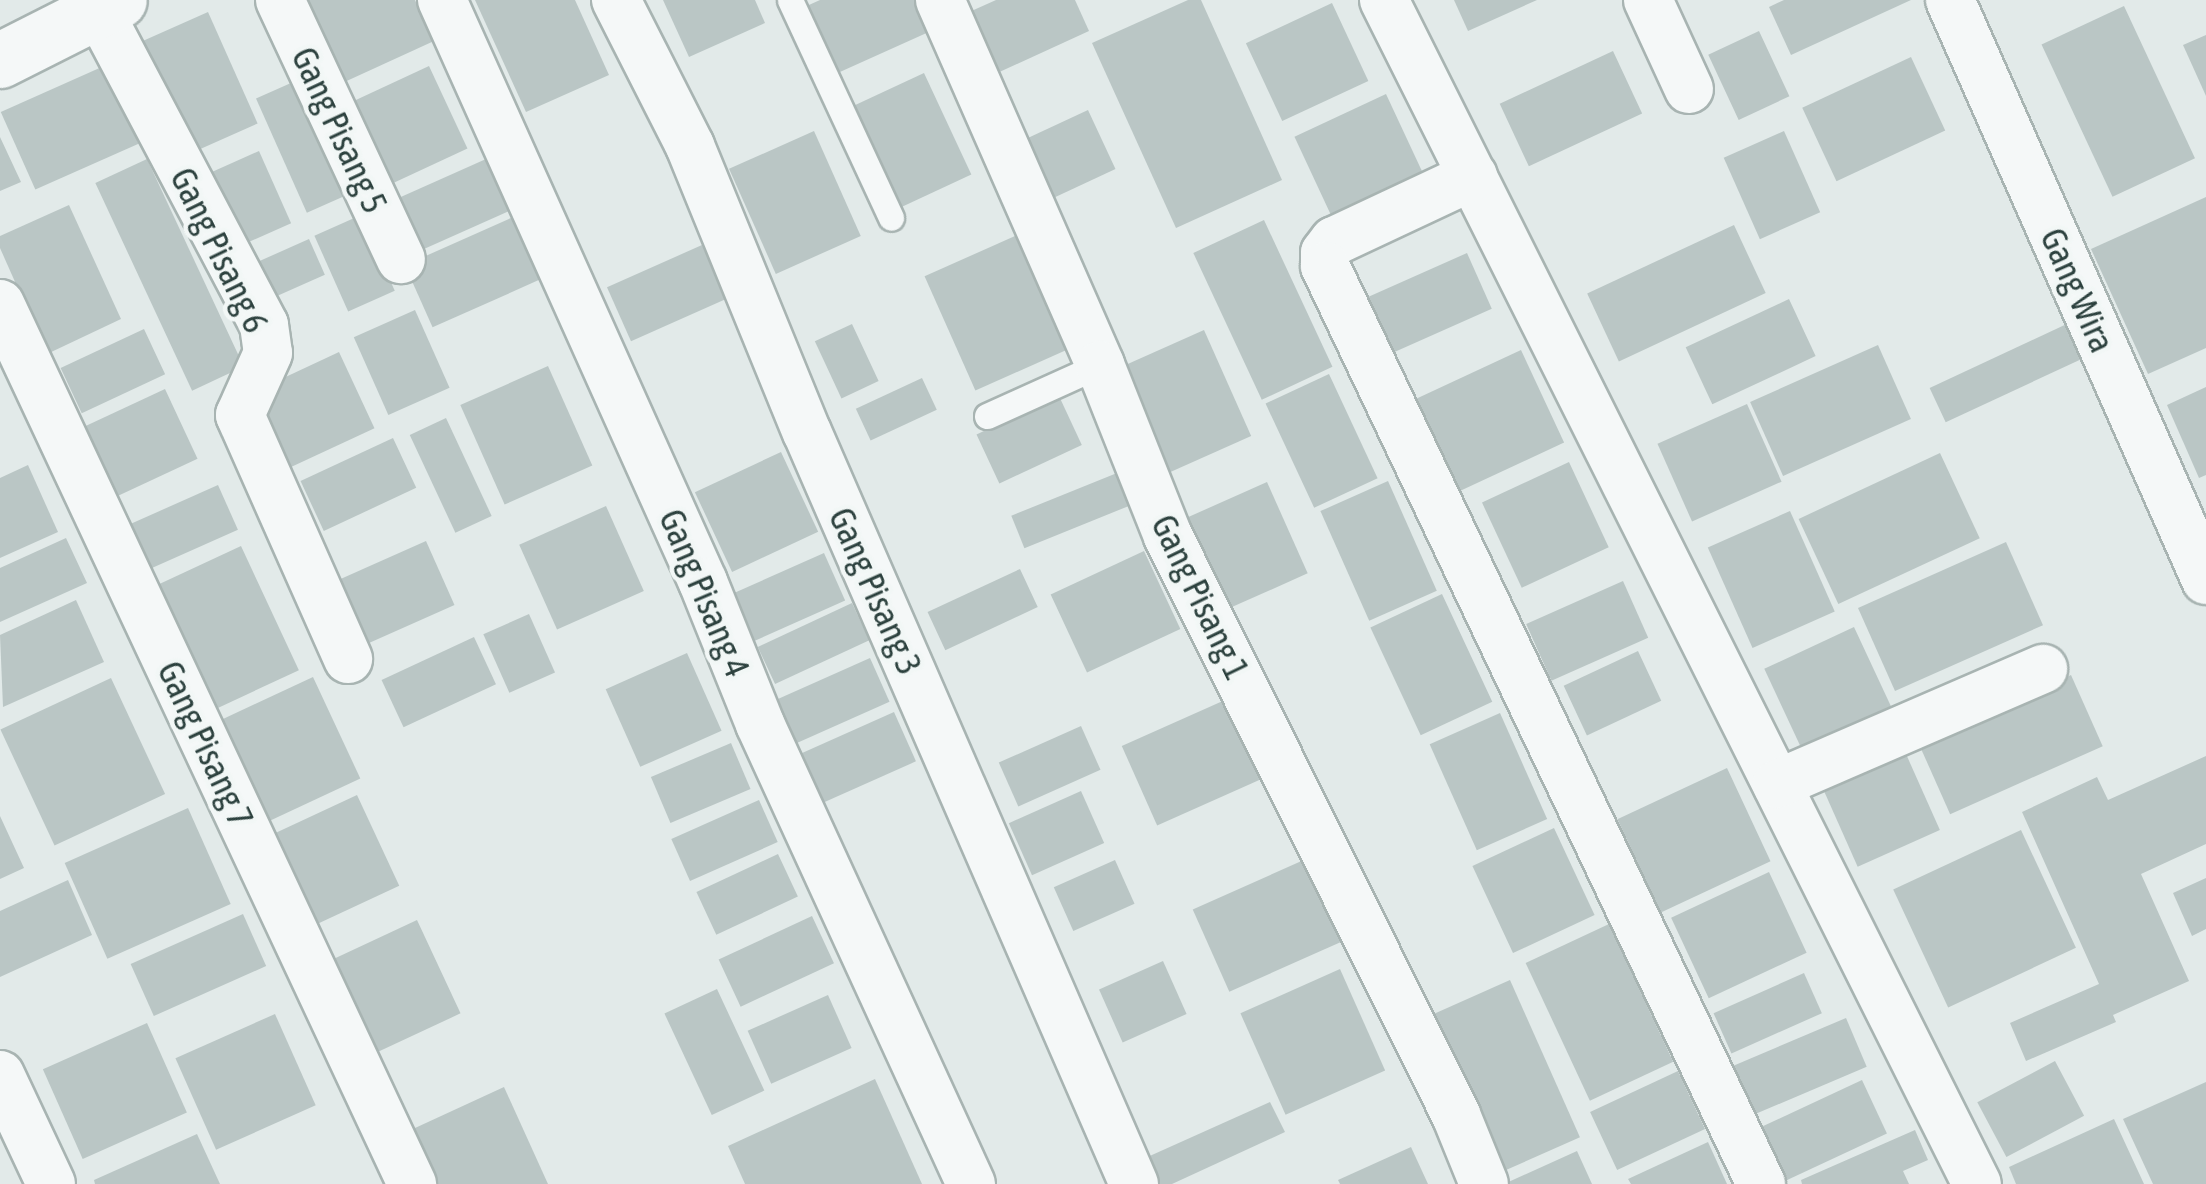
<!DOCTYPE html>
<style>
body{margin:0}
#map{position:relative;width:2206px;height:1184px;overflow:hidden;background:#e2eae9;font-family:"Asap Condensed",sans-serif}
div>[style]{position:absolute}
.building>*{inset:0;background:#bac6c5;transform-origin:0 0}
.roads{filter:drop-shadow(2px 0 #a8b4b2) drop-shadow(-2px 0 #a8b4b2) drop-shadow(0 2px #a8b4b2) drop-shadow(0 -2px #a8b4b2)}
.service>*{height:25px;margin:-12.5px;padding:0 12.5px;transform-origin:12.5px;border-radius:12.5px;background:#f5f8f8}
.minor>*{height:48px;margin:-24px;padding:0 24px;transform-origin:24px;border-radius:24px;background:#f5f8f8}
.tertiary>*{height:55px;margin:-27.5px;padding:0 27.5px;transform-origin:27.5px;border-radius:27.5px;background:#f5f8f8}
span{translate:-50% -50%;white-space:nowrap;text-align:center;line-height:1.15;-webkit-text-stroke:9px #f2f7f6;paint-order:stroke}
.street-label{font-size:35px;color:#2c413e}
</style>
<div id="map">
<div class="building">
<div style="clip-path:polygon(286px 0,415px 0,434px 41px,327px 90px)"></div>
<div style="clip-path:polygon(475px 0,575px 0,609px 75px,526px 112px)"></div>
<div style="clip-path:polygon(663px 0,755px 0,765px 23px,689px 57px)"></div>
<div style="clip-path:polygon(820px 0,917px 0,931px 31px,831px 76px,800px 9px)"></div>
<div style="clip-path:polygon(996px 0,1075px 0,1089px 31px,995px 74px,967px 13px)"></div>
<div style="clip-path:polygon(1188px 0,1201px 0,1282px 180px,1176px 228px,1092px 43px)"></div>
<div style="clip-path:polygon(1454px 0,1537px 0,1468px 31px)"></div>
<div style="clip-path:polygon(1784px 0,1911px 0,1791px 55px,1769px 7px)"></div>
<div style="left:1332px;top:3px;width:86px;height:95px;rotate:65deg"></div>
<div style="left:2124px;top:6px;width:168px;height:91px;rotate:65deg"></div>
<div style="left:208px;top:12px;width:122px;height:72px;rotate:66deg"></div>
<div style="left:1759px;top:31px;width:72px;height:56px;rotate:65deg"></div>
<div style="clip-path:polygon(2206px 35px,2206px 96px,2183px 45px)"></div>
<div style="left:1613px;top:51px;width:69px;height:125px;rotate:65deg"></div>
<div style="left:1911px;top:57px;width:81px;height:120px;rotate:65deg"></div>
<div style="left:104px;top:66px;width:85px;height:113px;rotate:66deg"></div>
<div style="left:429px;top:66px;width:91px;height:86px;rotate:65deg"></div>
<div style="left:924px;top:73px;width:112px;height:77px;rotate:65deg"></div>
<div style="left:309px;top:75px;width:125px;height:58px;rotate:66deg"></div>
<div style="left:1386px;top:94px;width:91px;height:101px;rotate:65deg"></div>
<div style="left:1088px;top:110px;width:65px;height:81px;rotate:65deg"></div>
<div style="left:814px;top:131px;width:115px;height:93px;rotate:66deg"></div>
<div style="left:1784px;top:131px;width:89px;height:66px;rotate:66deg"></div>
<div style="clip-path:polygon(0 137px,21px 182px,0 191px)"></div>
<div style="left:259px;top:151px;width:79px;height:65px;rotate:66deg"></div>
<div style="left:147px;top:159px;width:229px;height:57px;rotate:65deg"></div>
<div style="left:486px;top:159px;width:57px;height:108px;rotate:66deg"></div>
<div style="clip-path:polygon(2206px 197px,2206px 348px,2148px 374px,2091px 249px)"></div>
<div style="clip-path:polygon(69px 205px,121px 319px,47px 354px,0 248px,0 236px)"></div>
<div style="left:520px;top:214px;width:68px;height:126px;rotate:66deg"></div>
<div style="left:361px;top:215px;width:83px;height:51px;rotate:66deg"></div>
<div style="left:1264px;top:220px;width:162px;height:78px;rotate:65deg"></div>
<div style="left:1734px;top:225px;width:75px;height:162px;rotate:65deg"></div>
<div style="left:1015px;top:236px;width:125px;height:99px;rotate:66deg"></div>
<div style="left:309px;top:239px;width:39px;height:74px;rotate:66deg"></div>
<div style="left:702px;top:245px;width:59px;height:104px;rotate:66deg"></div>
<div style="left:1467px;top:253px;width:61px;height:109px;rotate:66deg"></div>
<div style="left:1789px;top:299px;width:63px;height:114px;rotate:65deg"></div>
<div style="left:415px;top:310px;width:85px;height:67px;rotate:66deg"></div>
<div style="left:2071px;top:322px;width:38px;height:156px;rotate:65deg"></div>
<div style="left:852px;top:324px;width:63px;height:41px;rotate:65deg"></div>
<div style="left:144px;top:329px;width:50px;height:92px;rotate:65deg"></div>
<div style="left:1204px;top:330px;width:116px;height:89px;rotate:66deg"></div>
<div style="left:1878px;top:345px;width:81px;height:140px;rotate:66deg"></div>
<div style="left:1521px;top:350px;width:102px;height:115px;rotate:65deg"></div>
<div style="left:339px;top:352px;width:84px;height:98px;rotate:65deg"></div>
<div style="left:548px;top:366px;width:109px;height:96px;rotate:66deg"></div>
<div style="left:1329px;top:374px;width:115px;height:70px;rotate:65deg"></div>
<div style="left:922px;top:378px;width:35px;height:73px;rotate:65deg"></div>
<div style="clip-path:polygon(2206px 387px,2206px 475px,2199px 478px,2167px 405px)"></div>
<div style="left:165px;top:389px;width:77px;height:97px;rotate:65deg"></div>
<div style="left:1059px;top:396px;width:54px;height:91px;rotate:65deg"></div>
<div style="left:1747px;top:404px;width:85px;height:98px;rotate:66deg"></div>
<div style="left:446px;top:418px;width:108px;height:40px;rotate:65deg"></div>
<div style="left:393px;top:438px;width:55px;height:102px;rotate:65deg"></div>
<div style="left:781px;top:452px;width:88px;height:95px;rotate:65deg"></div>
<div style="left:1940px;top:453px;width:94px;height:156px;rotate:65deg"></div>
<div style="left:1569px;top:462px;width:94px;height:96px;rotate:65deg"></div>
<div style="clip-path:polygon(28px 465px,58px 532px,0 558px,0 478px)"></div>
<div style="left:1117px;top:473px;width:35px;height:114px;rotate:68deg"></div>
<div style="left:1388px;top:481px;width:120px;height:74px;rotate:66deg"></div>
<div style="left:1267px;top:482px;width:100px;height:99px;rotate:66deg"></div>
<div style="left:218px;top:485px;width:49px;height:115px;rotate:66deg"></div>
<div style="left:606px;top:506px;width:93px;height:95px;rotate:66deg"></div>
<div style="left:1790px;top:511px;width:110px;height:90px;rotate:66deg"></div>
<div style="clip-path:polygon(66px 538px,87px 583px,0 622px,0 568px)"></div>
<div style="left:426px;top:541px;width:70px;height:104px;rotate:66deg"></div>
<div style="left:2006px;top:542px;width:91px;height:162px;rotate:66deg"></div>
<div style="left:241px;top:546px;width:137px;height:106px;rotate:65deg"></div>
<div style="left:1144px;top:551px;width:86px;height:103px;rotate:65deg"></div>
<div style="left:824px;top:553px;width:52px;height:117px;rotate:66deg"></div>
<div style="left:1020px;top:569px;width:42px;height:102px;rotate:65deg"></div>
<div style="left:1623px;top:581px;width:62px;height:106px;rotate:66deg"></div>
<div style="left:1442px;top:594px;width:119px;height:79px;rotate:65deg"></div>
<div style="clip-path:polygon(76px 600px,104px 662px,3px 707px,0 635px)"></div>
<div style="left:852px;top:603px;width:41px;height:104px;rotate:65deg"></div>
<div style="left:529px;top:614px;width:64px;height:50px;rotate:66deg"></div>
<div style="left:1854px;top:627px;width:96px;height:99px;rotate:65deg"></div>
<div style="left:474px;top:637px;width:52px;height:102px;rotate:65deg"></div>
<div style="left:1638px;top:651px;width:55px;height:82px;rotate:65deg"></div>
<div style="left:687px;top:653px;width:85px;height:89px;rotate:66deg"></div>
<div style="left:870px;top:658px;width:48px;height:110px;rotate:66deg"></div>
<div style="left:2071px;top:675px;width:78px;height:167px;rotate:66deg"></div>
<div style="left:313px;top:677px;width:112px;height:114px;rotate:65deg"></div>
<div style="left:111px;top:678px;width:128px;height:122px;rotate:65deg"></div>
<div style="left:1225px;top:700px;width:87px;height:113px;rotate:66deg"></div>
<div style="left:894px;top:712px;width:54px;height:103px;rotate:66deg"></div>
<div style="left:1500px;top:713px;width:116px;height:77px;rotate:66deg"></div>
<div style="left:1081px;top:726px;width:48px;height:90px;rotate:66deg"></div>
<div style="left:1898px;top:736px;width:103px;height:90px;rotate:66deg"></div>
<div style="left:731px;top:743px;width:50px;height:87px;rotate:67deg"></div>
<div style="clip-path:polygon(2206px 756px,2206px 844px,2141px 874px,2189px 981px,2113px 1015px,2116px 1022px,2026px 1061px,2010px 1023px,2099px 984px,2022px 812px,2097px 777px,2108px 800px)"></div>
<div style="left:1727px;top:768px;width:103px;height:121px;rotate:65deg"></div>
<div style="left:1081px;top:791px;width:57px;height:79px;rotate:66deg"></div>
<div style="left:357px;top:795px;width:100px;height:106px;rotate:65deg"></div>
<div style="left:759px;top:800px;width:46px;height:96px;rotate:66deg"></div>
<div style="left:188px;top:808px;width:105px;height:135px;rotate:66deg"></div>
<div style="clip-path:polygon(0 816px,24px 868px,0 879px)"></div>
<div style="left:1554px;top:828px;width:96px;height:90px;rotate:65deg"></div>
<div style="left:2021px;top:830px;width:130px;height:141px;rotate:65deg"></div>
<div style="left:778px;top:854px;width:47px;height:90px;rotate:65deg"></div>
<div style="left:1306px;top:859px;width:90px;height:124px;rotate:66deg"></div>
<div style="left:1115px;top:860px;width:48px;height:67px;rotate:66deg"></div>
<div style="left:1769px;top:872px;width:89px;height:108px;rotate:65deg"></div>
<div style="clip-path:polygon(2206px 878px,2206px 929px,2192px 936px,2173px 893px)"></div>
<div style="clip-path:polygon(68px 880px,92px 935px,0 977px,0 911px)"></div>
<div style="left:243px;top:914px;width:57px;height:123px;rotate:66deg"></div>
<div style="left:812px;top:916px;width:52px;height:103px;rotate:65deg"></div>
<div style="left:417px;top:920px;width:103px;height:98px;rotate:65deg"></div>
<div style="left:1609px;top:924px;width:152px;height:92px;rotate:65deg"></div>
<div style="left:1163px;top:961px;width:58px;height:70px;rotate:66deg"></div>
<div style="left:1340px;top:969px;width:111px;height:109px;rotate:66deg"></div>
<div style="left:1804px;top:973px;width:44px;height:99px;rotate:66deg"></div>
<div style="left:1510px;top:980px;width:172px;height:94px;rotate:66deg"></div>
<div style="left:717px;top:989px;width:112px;height:58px;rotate:65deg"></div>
<div style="left:828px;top:995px;width:58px;height:88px;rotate:66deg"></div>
<div style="left:275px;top:1014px;width:100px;height:109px;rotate:66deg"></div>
<div style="left:1846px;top:1018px;width:53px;height:137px;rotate:67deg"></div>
<div style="left:147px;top:1023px;width:98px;height:114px;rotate:66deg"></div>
<div style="left:2055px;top:1061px;width:62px;height:88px;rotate:62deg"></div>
<div style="left:1678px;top:1071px;width:64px;height:97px;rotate:65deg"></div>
<div style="clip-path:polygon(875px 1079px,922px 1184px,745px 1184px,728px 1146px)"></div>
<div style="left:1862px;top:1080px;width:59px;height:125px;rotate:65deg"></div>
<div style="clip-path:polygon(2206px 1082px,2206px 1184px,2153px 1184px,2123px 1119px)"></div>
<div style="clip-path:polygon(504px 1087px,548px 1184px,425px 1184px,402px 1134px)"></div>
<div style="clip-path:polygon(1270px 1102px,1285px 1132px,1172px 1184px,1155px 1184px,1143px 1159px)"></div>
<div style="clip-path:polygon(2114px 1119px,2144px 1184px,2016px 1184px,2009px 1167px)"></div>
<div style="clip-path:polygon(1915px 1130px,1928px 1160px,1903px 1171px,1909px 1184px,1802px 1184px,1801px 1180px)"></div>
<div style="clip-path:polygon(197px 1134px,220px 1184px,95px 1184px,94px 1180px)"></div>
<div style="clip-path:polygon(1708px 1142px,1727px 1184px,1631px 1184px,1628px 1179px)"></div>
<div style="clip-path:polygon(1411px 1147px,1428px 1184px,1340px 1184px,1338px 1180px)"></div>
<div style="clip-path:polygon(1577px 1151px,1592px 1184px,1504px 1184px)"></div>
</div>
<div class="roads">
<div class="service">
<div style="left:790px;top:0;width:240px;rotate:65.1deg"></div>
<div style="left:987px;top:416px;width:124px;rotate:-24.3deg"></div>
</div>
<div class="minor">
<div style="left:280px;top:0;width:286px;rotate:65deg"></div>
<div style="left:442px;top:0;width:638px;rotate:65.85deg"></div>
<div style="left:703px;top:582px;width:153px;rotate:68.1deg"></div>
<div style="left:760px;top:724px;width:506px;rotate:65.36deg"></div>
<div style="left:616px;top:0;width:164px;rotate:63.1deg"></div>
<div style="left:690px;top:146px;width:309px;rotate:67.8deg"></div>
<div style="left:807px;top:432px;width:820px;rotate:66.5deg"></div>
<div style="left:940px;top:0;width:399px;rotate:66.3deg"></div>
<div style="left:1100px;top:365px;width:184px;rotate:68.3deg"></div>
<div style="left:1168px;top:536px;width:647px;rotate:63.55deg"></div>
<div style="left:1456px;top:1115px;width:74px;rotate:67.9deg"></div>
<div style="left:1384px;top:0;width:1324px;rotate:63.4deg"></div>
<div style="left:1648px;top:0;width:98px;rotate:65.3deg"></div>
<div style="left:1950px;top:0;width:634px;rotate:66.18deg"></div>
<div style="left:98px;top:10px;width:356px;rotate:62.2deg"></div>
<div style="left:264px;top:325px;width:28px;rotate:82deg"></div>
<div style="left:268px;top:353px;width:68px;rotate:114.3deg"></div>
<div style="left:240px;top:415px;width:267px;rotate:66.1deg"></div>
<div style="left:1473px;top:176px;width:153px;rotate:154.9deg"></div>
<div style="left:1334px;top:241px;width:15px;rotate:127deg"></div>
<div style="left:1325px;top:253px;width:13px;rotate:90deg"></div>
<div style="left:1325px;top:266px;width:1016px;rotate:64.59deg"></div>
<div style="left:0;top:304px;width:972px;rotate:64.91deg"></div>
<div style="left:1777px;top:784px;width:290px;rotate:-23.4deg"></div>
<div style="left:0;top:1075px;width:120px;rotate:64.9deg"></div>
</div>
<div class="tertiary">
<div style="left:0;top:60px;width:133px;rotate:-26.8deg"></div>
</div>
</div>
<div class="street-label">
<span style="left:340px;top:130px;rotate:65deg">Gang Pisang 5</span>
<span style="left:220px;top:250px;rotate:64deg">Gang Pisang 6</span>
<span style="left:2078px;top:290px;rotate:66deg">Gang Wira</span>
<span style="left:876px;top:591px;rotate:66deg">Gang Pisang 3</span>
<span style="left:705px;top:593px;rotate:67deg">Gang Pisang 4</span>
<span style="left:1201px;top:597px;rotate:64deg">Gang Pisang 1</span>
<span style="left:206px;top:744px;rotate:65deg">Gang Pisang 7</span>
</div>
</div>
